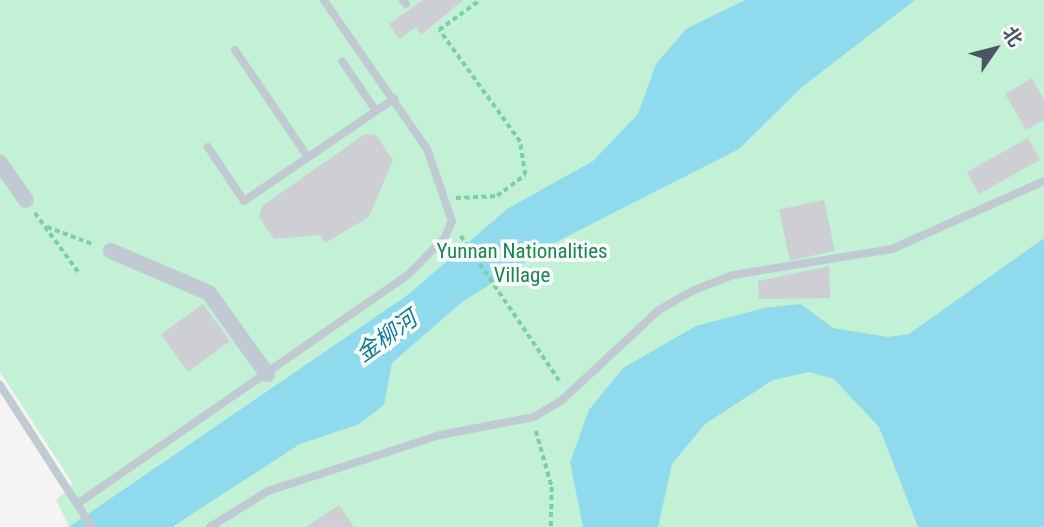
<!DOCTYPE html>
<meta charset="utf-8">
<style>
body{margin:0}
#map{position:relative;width:1044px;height:527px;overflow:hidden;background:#f5f3f3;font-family:"Roboto Condensed","Noto Sans SC",sans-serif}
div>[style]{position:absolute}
.green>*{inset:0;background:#c3f1d5}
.water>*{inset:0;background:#90daee}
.building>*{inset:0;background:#cdcfd5;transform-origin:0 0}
.path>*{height:3.5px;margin-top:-1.75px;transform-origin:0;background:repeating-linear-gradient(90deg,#7ad0a6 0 5px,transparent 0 8.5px)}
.lane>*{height:8px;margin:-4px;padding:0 4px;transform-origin:4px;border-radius:4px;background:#c1cad2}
.street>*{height:16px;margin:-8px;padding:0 8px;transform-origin:8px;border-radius:8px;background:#c1cad2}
span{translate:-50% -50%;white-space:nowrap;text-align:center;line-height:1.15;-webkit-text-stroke:7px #fff;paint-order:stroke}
.park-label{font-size:21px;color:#17864f}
.water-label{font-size:23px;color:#0c7c9b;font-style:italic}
.north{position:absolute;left:960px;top:14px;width:70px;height:70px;-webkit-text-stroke:5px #fff;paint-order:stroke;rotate:55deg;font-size:19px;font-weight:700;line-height:28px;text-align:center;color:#4a5661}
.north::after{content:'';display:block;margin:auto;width:24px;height:32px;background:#4a5661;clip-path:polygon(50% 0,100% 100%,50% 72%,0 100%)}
</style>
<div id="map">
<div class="green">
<div style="clip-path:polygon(0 0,1044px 0,1044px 527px,69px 527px,56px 500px,73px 484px,0 372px)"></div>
</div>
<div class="water">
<div style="clip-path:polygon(745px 0,915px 0,802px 87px,739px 149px,560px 240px,462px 302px,392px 363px,384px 405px,359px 424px,300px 444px,172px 527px,69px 527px,409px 294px,507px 209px,593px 161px,638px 114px,656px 64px,686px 29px)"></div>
<div style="clip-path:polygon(1044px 238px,1044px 527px,918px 527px,879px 427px,834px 379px,809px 372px,773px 380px,705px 424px,672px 464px,658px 527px,583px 527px,570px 462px,589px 410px,623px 368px,696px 326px,764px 308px,801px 304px,833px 328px,888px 337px,909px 334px)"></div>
</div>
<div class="building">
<div style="clip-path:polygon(423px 0,463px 0,421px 35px,416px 27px,399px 39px,389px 24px)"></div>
<div style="clip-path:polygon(1032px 78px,1044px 100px,1044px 120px,1026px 130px,1005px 94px)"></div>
<div style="clip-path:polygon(365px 134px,376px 135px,393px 160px,369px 217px,325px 243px,320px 235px,274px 239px,259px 217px,262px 206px)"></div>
<div style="left:1028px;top:138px;width:25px;height:70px;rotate:61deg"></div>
<div style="left:824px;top:200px;width:52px;height:46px;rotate:78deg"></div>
<div style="clip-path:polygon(829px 266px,830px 298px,759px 299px,758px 281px)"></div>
<div style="left:203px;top:304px;width:46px;height:52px;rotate:54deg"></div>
<div style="clip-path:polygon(339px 505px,354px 527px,306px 527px)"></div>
</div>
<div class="path">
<div style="left:456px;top:198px;width:41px;rotate:-2.8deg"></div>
<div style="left:497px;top:196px;width:35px;rotate:-37deg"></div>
<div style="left:525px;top:175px;width:33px;rotate:-99deg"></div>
<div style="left:520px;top:142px;width:138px;rotate:-125.9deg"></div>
<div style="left:439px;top:30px;width:51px;rotate:-36.2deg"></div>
<div style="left:35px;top:213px;width:74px;rotate:53.7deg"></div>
<div style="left:47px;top:227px;width:51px;rotate:20.6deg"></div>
<div style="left:461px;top:236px;width:178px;rotate:55.8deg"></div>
<div style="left:536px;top:431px;width:58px;rotate:74.1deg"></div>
<div style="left:552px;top:487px;width:40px;rotate:91.4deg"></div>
</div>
<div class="lane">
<div style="left:403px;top:0;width:5px;rotate:53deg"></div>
<div style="left:235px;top:50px;width:130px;rotate:55.7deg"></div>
<div style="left:376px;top:111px;width:22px;rotate:-34deg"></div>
<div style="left:208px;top:147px;width:65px;rotate:56.3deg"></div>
<div style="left:244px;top:201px;width:160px;rotate:-34.3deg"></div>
<div style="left:376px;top:111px;width:60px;rotate:-124.2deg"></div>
<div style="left:0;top:385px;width:169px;rotate:57.1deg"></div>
<div style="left:77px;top:504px;width:404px;rotate:-34.7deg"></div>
<div style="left:409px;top:274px;width:52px;rotate:-45.8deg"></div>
<div style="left:445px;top:237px;width:17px;rotate:-66deg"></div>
<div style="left:452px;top:221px;width:76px;rotate:-109.1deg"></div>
<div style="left:427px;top:149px;width:181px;rotate:-124.7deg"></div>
<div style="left:210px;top:527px;width:68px;rotate:-31.8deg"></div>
<div style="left:268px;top:491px;width:181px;rotate:-18deg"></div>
<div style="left:440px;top:435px;width:96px;rotate:-10.8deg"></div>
<div style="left:534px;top:417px;width:31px;rotate:-31deg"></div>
<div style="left:561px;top:401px;width:134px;rotate:-42.9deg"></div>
<div style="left:659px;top:310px;width:40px;rotate:-29.7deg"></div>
<div style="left:694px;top:290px;width:42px;rotate:-21deg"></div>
<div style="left:733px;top:275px;width:161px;rotate:-9.3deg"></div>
<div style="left:892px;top:249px;width:167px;rotate:-24.1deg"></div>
</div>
<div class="street">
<div style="left:0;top:163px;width:45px;rotate:54.9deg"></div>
<div style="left:111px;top:251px;width:107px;rotate:23.2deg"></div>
<div style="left:209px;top:293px;width:100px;rotate:54.4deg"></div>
</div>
<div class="park-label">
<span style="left:522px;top:263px">Yunnan Nationalities<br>Village</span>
</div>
<div class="water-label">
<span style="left:387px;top:337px;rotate:-36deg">金柳河</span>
</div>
<div class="north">北</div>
</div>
